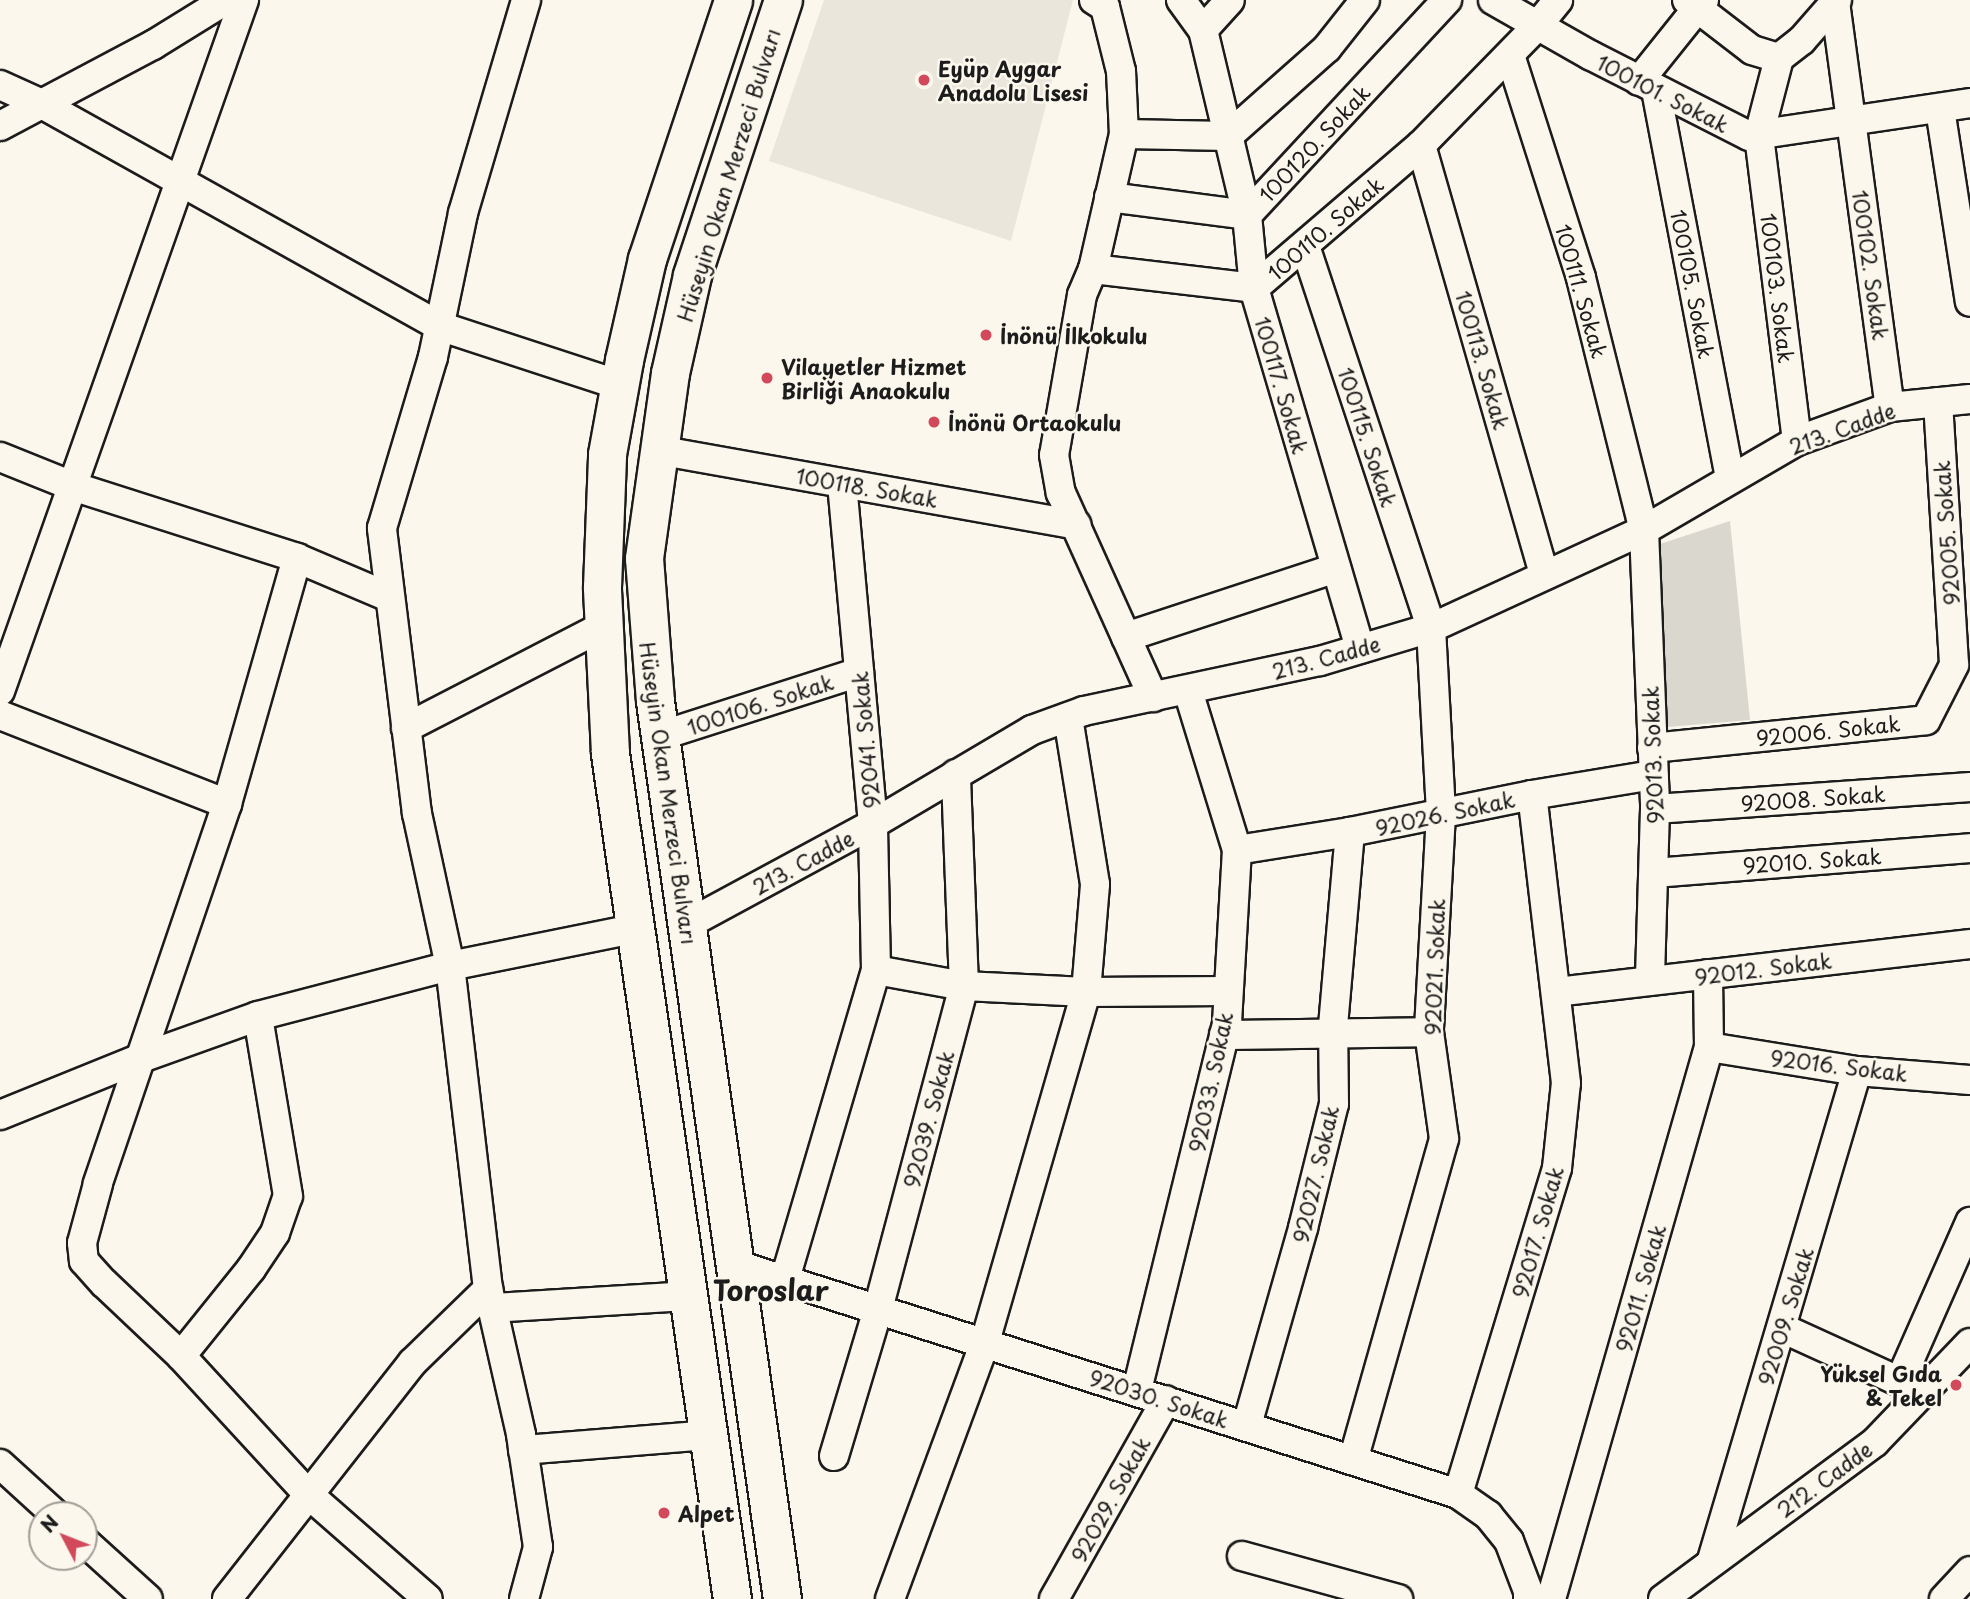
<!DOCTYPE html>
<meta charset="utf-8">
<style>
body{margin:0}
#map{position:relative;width:1970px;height:1599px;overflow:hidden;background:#fbf7ec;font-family:"Playpen Sans",sans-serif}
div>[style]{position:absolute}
.built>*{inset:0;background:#eae6dc}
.green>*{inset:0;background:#dad7ce}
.roads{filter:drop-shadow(2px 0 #1c1c1c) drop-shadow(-2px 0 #1c1c1c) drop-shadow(0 2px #1c1c1c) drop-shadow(0 -2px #1c1c1c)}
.minor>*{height:28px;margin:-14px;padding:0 14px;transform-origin:14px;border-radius:14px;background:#fbf7ec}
.major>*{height:37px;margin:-18.5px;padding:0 18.5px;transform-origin:18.5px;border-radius:18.5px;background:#fbf7ec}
.dots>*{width:19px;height:19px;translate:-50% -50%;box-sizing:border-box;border:4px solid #fbf7ec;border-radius:50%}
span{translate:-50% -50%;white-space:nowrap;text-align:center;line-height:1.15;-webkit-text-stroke:5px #fbf7ec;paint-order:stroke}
.poi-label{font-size:21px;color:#1c1c1c;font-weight:700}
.left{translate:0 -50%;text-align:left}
.right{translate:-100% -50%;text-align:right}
.street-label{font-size:21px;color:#1c1c1c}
.district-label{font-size:28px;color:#1c1c1c;font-weight:700}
.north{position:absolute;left:28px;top:1501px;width:70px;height:70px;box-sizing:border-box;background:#fbf7ec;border:2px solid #a29f99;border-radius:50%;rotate:312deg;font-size:19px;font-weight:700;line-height:28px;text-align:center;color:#1c1c1c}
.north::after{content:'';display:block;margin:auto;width:24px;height:32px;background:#d1495b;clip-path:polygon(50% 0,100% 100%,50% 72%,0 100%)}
</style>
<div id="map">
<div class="built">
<div style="clip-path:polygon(824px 0,1073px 0,1011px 241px,769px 161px)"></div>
</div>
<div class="green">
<div style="clip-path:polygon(1730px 521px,1750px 720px,1668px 727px,1657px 545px)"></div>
</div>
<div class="roads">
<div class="minor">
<div style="left:1094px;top:0;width:13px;rotate:32deg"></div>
<div style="left:1105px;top:7px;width:66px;rotate:76deg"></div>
<div style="left:1121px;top:71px;width:63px;rotate:87.3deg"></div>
<div style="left:1124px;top:134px;width:139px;rotate:102.9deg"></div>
<div style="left:1093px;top:269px;width:28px;rotate:113deg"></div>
<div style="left:1082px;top:295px;width:162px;rotate:99.9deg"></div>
<div style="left:1054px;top:455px;width:39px;rotate:80deg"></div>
<div style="left:1061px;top:493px;width:224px;rotate:65.7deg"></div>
<div style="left:1181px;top:0;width:37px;rotate:54deg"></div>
<div style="left:1203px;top:30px;width:190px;rotate:76.6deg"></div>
<div style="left:1247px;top:215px;width:73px;rotate:84.5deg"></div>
<div style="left:1254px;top:288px;width:376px;rotate:73.6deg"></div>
<div style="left:1493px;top:0;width:112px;rotate:29.6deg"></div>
<div style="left:1590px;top:55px;width:178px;rotate:27deg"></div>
<div style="left:1749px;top:136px;width:223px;rotate:-8.5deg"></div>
<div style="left:1687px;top:0;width:82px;rotate:37.6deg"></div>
<div style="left:1752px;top:50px;width:28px;rotate:17deg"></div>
<div style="left:1835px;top:2px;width:409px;rotate:82.3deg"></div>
<div style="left:1203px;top:30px;width:40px;rotate:-48deg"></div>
<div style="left:1510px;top:55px;width:234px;rotate:72.3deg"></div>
<div style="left:1581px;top:278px;width:260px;rotate:76deg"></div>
<div style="left:1644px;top:530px;width:279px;rotate:87.7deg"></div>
<div style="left:1655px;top:809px;width:172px;rotate:91.7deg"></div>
<div style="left:1639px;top:81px;width:104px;rotate:-51.3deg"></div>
<div style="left:0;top:85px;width:46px;rotate:24.3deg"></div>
<div style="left:42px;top:104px;width:455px;rotate:29.2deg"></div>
<div style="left:439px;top:326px;width:190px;rotate:18.1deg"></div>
<div style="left:1656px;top:90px;width:395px;rotate:79.2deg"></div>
<div style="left:1940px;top:109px;width:195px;rotate:81.2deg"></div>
<div style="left:0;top:126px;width:173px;rotate:-27.9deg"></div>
<div style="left:153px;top:45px;width:86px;rotate:-31.7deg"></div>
<div style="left:1124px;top:134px;width:104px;rotate:1.1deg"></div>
<div style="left:1228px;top:136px;width:132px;rotate:-41.6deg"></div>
<div style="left:1327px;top:48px;width:61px;rotate:-51.6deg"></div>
<div style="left:1421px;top:145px;width:447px;rotate:74deg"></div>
<div style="left:1109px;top:197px;width:139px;rotate:7.4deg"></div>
<div style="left:1247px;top:215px;width:294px;rotate:-47.1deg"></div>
<div style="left:1305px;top:246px;width:402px;rotate:71.7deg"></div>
<div style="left:1431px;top:628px;width:186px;rotate:86.9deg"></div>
<div style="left:1441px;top:814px;width:218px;rotate:93.2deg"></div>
<div style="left:1429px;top:1032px;width:108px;rotate:82deg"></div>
<div style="left:1444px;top:1139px;width:334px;rotate:105.8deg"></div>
<div style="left:1093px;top:269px;width:162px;rotate:6.7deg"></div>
<div style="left:1254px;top:288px;width:220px;rotate:-40.6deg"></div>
<div style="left:1421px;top:145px;width:168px;rotate:-45.7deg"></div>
<div style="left:1538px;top:25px;width:32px;rotate:-51deg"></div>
<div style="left:1938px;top:402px;width:263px;rotate:86.5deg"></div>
<div style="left:1797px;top:441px;width:308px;rotate:-97.1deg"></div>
<div style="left:1759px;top:135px;width:80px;rotate:-75.4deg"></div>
<div style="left:1779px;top:58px;width:29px;rotate:-38deg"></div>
<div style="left:1802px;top:40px;width:53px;rotate:-48.8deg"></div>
<div style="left:657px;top:450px;width:426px;rotate:10.1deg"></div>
<div style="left:0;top:457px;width:78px;rotate:21.9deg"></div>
<div style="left:72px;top:486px;width:236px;rotate:17.7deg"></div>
<div style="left:297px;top:558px;width:100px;rotate:23deg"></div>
<div style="left:297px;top:558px;width:256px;rotate:105.9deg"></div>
<div style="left:227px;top:804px;width:401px;rotate:108.8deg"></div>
<div style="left:98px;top:1184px;width:61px;rotate:105.2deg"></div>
<div style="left:82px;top:1243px;width:18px;rotate:84deg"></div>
<div style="left:84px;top:1261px;width:30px;rotate:48deg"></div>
<div style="left:104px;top:1283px;width:106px;rotate:43.5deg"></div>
<div style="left:181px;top:1356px;width:188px;rotate:47.4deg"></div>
<div style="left:308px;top:1494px;width:159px;rotate:41.2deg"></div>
<div style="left:1126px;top:637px;width:221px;rotate:-18.2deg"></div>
<div style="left:0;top:691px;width:733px;rotate:-70.55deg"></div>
<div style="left:0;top:715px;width:244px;rotate:21.4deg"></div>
<div style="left:406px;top:728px;width:223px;rotate:-27.3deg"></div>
<div style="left:660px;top:736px;width:209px;rotate:-17.8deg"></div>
<div style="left:1652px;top:748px;width:275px;rotate:-5.8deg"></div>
<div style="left:1926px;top:720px;width:62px;rotate:-63deg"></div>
<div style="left:1655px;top:809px;width:316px;rotate:-4deg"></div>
<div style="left:1237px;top:850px;width:114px;rotate:-9.1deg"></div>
<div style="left:1350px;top:832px;width:186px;rotate:-11.5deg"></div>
<div style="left:1532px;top:795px;width:123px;rotate:-9.4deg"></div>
<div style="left:1654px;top:873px;width:317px;rotate:-4.5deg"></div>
<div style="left:686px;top:925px;width:213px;rotate:-28.4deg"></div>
<div style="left:873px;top:824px;width:185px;rotate:-30.6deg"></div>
<div style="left:1032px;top:730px;width:55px;rotate:-20.1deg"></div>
<div style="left:1084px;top:711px;width:241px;rotate:-12deg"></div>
<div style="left:1320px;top:661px;width:116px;rotate:-16.6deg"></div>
<div style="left:1431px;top:628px;width:234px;rotate:-24.7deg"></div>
<div style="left:1644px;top:530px;width:177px;rotate:-30.2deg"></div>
<div style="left:1797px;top:441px;width:99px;rotate:-20.1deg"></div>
<div style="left:1890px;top:407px;width:80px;rotate:-5.7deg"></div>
<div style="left:876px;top:970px;width:89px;rotate:10.3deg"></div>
<div style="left:964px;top:986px;width:122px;rotate:2.8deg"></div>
<div style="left:1086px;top:992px;width:141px;rotate:-0.4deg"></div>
<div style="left:1556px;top:992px;width:417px;rotate:-6.6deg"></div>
<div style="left:1224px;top:1035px;width:205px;rotate:-0.8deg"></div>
<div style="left:1709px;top:1047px;width:150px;rotate:9.2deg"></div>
<div style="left:1857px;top:1071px;width:113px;rotate:4.6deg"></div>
<div style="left:0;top:1115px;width:152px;rotate:-22deg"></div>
<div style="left:141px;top:1058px;width:124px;rotate:-19.7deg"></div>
<div style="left:258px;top:1016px;width:198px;rotate:-14.6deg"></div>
<div style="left:450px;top:966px;width:188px;rotate:-11.4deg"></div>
<div style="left:734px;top:1264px;width:760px;rotate:17.62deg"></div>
<div style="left:1458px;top:1494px;width:37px;rotate:35deg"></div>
<div style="left:1488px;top:1515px;width:33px;rotate:51deg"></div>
<div style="left:1509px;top:1541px;width:53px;rotate:69.2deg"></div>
<div style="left:1528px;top:1591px;width:8px;rotate:90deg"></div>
<div style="left:785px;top:1279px;width:322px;rotate:-73.6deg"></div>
<div style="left:876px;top:970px;width:146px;rotate:-91.2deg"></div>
<div style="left:873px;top:824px;width:342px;rotate:-95.2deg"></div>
<div style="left:492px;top:1308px;width:197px;rotate:-3.5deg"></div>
<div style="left:1782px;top:1328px;width:147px;rotate:24.5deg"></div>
<div style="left:181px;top:1356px;width:112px;rotate:-51.2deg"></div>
<div style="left:251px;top:1269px;width:43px;rotate:-56.3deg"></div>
<div style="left:275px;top:1233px;width:39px;rotate:-71deg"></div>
<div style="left:288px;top:1196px;width:182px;rotate:-99.5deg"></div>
<div style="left:1900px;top:1381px;width:174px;rotate:-66.2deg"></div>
<div style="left:1137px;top:1390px;width:378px;rotate:-76.2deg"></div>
<div style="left:1227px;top:1023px;width:173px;rotate:-86.7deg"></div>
<div style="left:1237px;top:850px;width:166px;rotate:-107.1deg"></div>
<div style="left:1247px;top:1425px;width:205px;rotate:-74.1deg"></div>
<div style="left:1303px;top:1228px;width:128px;rotate:-76deg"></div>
<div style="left:1334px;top:1104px;width:78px;rotate:-90.7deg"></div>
<div style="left:1333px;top:1026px;width:195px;rotate:-85deg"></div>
<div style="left:523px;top:1450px;width:187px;rotate:-4.6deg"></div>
<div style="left:834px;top:1456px;width:153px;rotate:-73.3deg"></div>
<div style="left:878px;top:1309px;width:334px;rotate:-75.1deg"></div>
<div style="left:964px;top:986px;width:212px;rotate:-92.2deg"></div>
<div style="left:0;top:1464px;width:76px;rotate:42.3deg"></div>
<div style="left:1458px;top:1494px;width:341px;rotate:-73.1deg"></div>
<div style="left:1557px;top:1168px;width:85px;rotate:-84deg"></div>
<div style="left:1566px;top:1083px;width:290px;rotate:-96.7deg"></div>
<div style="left:84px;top:1541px;width:86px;rotate:42.2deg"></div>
<div style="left:1242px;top:1556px;width:162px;rotate:15.4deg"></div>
<div style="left:1712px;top:1560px;width:510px;rotate:-73.48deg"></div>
<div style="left:227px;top:1599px;width:301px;rotate:-51.9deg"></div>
<div style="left:413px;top:1362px;width:105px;rotate:-44.2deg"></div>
<div style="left:524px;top:1599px;width:54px;rotate:-74.9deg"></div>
<div style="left:538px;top:1547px;width:114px;rotate:-98.6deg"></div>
<div style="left:521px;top:1434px;width:149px;rotate:-102.8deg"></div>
<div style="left:488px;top:1289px;width:325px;rotate:-96.7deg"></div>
<div style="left:450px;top:966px;width:156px;rotate:-102.2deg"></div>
<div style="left:417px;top:814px;width:288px;rotate:-97deg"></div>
<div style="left:382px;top:528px;width:178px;rotate:-73.4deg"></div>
<div style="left:433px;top:357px;width:147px;rotate:-78.2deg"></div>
<div style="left:463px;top:213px;width:222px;rotate:-73.5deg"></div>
<div style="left:890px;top:1599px;width:274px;rotate:-69.7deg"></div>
<div style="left:985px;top:1342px;width:364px;rotate:-73.9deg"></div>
<div style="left:1086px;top:992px;width:108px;rotate:-85.2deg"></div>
<div style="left:1095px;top:884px;width:169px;rotate:-99.2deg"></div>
<div style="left:1054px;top:1599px;width:228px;rotate:-60.6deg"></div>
<div style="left:1551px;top:1599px;width:574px;rotate:-74.03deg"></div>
<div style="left:1709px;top:1047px;width:73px;rotate:-90.8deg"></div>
<div style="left:1663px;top:1599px;width:264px;rotate:-36.5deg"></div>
<div style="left:1875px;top:1442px;width:137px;rotate:-46.2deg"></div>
<div style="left:1944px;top:1599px;width:38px;rotate:-47deg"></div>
</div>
<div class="major">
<div style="left:732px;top:1599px;width:855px;rotate:-98.21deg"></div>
<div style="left:610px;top:753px;width:166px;rotate:-92.8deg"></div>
<div style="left:602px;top:587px;width:133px;rotate:-87.8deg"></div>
<div style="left:607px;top:454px;width:96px;rotate:-79.7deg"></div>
<div style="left:624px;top:360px;width:104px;rotate:-77.2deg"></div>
<div style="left:647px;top:259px;width:273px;rotate:-71.6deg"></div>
<div style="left:782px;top:1599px;width:907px;rotate:-98.05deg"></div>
<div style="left:655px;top:701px;width:143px;rotate:-94.4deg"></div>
<div style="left:644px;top:558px;width:187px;rotate:-82deg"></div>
<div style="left:670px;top:373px;width:100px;rotate:-77.3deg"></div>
<div style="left:692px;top:275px;width:290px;rotate:-71.7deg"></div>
</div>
</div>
<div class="dots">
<div style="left:924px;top:80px;background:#d1495b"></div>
<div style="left:986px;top:335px;background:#d1495b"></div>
<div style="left:767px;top:378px;background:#d1495b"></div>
<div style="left:934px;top:422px;background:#d1495b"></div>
<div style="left:1956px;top:1385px;background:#d1495b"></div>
<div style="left:664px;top:1513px;background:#d1495b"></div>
</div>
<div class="poi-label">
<span class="left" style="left:938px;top:80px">Eyüp Aygar<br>Anadolu Lisesi</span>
<span class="left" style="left:1000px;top:335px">İnönü İlkokulu</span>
<span class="left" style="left:781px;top:378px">Vilayetler Hizmet<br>Birliği Anaokulu</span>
<span class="left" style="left:948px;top:422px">İnönü Ortaokulu</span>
<span class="right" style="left:1942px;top:1385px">Yüksel Gıda<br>&amp; Tekel</span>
<span class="left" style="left:678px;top:1513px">Alpet</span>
</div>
<div class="street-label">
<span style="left:1663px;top:93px;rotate:27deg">100101. Sokak</span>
<span style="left:1314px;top:143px;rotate:-47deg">100120. Sokak</span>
<span style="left:728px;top:175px;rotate:-73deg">Hüseyin Okan Merzeci Bulvarı</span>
<span style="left:1325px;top:228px;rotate:-41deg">100110. Sokak</span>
<span style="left:1871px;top:265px;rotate:82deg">100102. Sokak</span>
<span style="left:1693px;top:284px;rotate:79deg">100105. Sokak</span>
<span style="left:1778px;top:288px;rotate:83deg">100103. Sokak</span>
<span style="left:1582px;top:291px;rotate:74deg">100111. Sokak</span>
<span style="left:1483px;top:360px;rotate:74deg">100113. Sokak</span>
<span style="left:1282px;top:385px;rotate:74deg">100117. Sokak</span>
<span style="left:1842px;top:428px;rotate:-20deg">213. Cadde</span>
<span style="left:1368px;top:437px;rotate:72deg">100115. Sokak</span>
<span style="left:867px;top:487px;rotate:10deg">100118. Sokak</span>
<span style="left:1946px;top:533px;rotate:-94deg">92005. Sokak</span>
<span style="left:1326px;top:657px;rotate:-15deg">213. Cadde</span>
<span style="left:760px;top:704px;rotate:-18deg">100106. Sokak</span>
<span style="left:1828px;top:730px;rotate:-6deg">92006. Sokak</span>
<span style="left:865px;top:740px;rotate:-95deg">92041. Sokak</span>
<span style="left:1652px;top:755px;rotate:-92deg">92013. Sokak</span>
<span style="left:669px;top:793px;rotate:82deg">Hüseyin Okan Merzeci Bulvarı</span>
<span style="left:1813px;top:798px;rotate:-4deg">92008. Sokak</span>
<span style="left:1445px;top:813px;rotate:-12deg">92026. Sokak</span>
<span style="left:1812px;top:860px;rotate:-4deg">92010. Sokak</span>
<span style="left:803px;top:862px;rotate:-28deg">213. Cadde</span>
<span style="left:1434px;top:967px;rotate:-88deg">92021. Sokak</span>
<span style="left:1763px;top:968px;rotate:-7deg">92012. Sokak</span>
<span style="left:1839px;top:1065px;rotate:7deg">92016. Sokak</span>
<span style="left:1210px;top:1082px;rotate:-78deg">92033. Sokak</span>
<span style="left:928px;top:1119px;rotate:-75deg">92039. Sokak</span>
<span style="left:1315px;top:1174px;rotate:-77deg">92027. Sokak</span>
<span style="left:1537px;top:1232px;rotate:-74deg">92017. Sokak</span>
<span style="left:1640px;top:1288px;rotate:-74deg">92011. Sokak</span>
<span style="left:1785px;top:1316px;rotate:-73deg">92009. Sokak</span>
<span style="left:1159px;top:1398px;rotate:18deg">92030. Sokak</span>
<span style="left:1824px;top:1479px;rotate:-36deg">212. Cadde</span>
<span style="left:1110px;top:1499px;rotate:-61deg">92029. Sokak</span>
</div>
<div class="district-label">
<span style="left:771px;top:1290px">Toroslar</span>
</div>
<div class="north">N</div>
</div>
